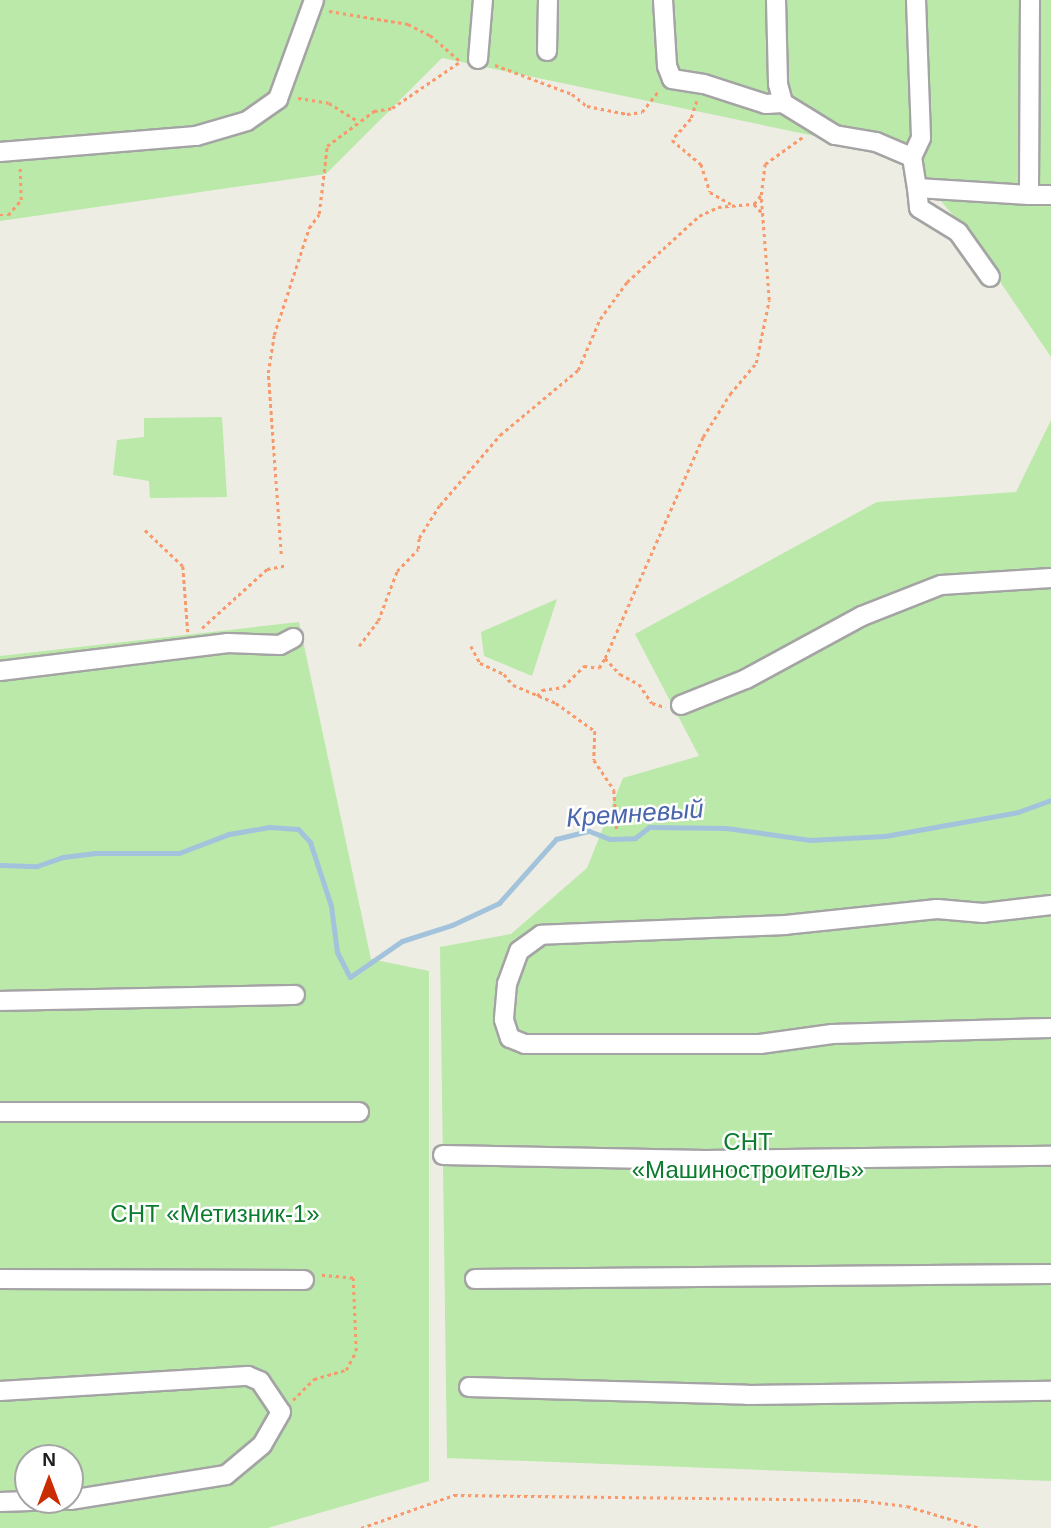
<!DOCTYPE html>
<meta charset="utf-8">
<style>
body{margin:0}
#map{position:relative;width:1051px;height:1528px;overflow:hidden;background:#eeede3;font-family:Helvetica,sans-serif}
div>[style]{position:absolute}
.grass>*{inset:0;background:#bae9a9}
.stream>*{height:5px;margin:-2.5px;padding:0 2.5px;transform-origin:2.5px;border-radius:2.5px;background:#a3c3dc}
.path>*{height:2.5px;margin-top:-1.25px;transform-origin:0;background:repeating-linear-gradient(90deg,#f9986a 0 3.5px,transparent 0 7px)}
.roads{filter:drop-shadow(2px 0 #a4a4a4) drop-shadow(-2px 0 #a4a4a4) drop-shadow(0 2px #a4a4a4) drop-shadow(0 -2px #a4a4a4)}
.minor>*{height:18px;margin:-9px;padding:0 9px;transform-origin:9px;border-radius:9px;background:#fff}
span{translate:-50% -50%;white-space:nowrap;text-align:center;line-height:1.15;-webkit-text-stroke:5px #fff;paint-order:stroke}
.park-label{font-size:24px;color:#0c7b2d}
.water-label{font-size:26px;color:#4a66ac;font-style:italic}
.north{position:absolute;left:14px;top:1444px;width:70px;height:70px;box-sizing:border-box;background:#fff;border:2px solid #a5a5a5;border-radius:50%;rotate:0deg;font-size:19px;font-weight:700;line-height:28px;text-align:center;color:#1d1d1d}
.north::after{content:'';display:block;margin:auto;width:24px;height:32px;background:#c92d01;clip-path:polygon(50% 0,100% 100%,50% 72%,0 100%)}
</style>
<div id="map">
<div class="grass">
<div style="clip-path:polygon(0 0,1051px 0,1051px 357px,963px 227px,901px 154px,442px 58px,326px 174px,0 221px)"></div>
<div style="clip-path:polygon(222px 417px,227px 497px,150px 498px,149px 481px,113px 475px,117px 440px,144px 437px,144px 418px)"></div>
<div style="clip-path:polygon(1051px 420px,1051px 1481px,447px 1458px,440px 947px,511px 934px,587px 868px,623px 778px,699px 756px,635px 634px,877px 502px,1016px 492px)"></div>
<div style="clip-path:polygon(557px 599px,532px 676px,484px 656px,481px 632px)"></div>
<div style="clip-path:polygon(evenodd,299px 622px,371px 959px,429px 971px,429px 1481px,268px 1528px,0 1528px,0 656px,299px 622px,28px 1458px,70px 1458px,70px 1500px,28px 1500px,28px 1458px)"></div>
</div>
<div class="stream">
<div style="left:0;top:865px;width:37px;rotate:2deg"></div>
<div style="left:37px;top:866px;width:28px;rotate:-19deg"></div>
<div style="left:63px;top:857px;width:33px;rotate:-7deg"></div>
<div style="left:96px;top:853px;width:83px"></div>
<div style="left:179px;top:853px;width:53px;rotate:-20.8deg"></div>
<div style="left:229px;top:834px;width:41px;rotate:-9.9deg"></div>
<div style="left:269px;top:827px;width:29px;rotate:4deg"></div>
<div style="left:298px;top:829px;width:18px;rotate:47deg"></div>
<div style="left:310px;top:842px;width:67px;rotate:71.8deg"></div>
<div style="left:331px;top:906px;width:46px;rotate:82.6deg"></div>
<div style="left:337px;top:952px;width:28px;rotate:63deg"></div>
<div style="left:350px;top:977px;width:63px;rotate:-34.7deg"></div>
<div style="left:402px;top:941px;width:52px;rotate:-17.7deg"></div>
<div style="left:452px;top:925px;width:52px;rotate:-25.1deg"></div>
<div style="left:499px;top:903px;width:86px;rotate:-48.3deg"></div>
<div style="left:556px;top:839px;width:34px;rotate:-14deg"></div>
<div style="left:589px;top:831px;width:22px;rotate:21deg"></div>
<div style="left:610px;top:839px;width:25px;rotate:-2deg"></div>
<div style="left:635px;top:838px;width:18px;rotate:-38deg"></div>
<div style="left:649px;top:827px;width:77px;rotate:0.7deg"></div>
<div style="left:726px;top:828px;width:85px;rotate:8.1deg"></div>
<div style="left:810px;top:840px;width:75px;rotate:-3.1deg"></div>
<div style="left:885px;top:836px;width:135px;rotate:-10.2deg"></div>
<div style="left:1018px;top:812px;width:35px;rotate:-20deg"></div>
</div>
<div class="path">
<div style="left:329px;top:11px;width:80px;rotate:9.3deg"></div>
<div style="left:408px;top:24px;width:25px;rotate:27deg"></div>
<div style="left:430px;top:35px;width:40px;rotate:41deg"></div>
<div style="left:495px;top:65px;width:82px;rotate:20.6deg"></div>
<div style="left:572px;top:94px;width:19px;rotate:39deg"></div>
<div style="left:587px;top:106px;width:41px;rotate:11.3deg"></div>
<div style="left:627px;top:114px;width:15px;rotate:-8deg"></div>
<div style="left:642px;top:112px;width:28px;rotate:-52deg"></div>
<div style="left:298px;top:98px;width:31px;rotate:9deg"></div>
<div style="left:329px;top:103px;width:34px;rotate:32deg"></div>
<div style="left:697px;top:101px;width:19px;rotate:108deg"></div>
<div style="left:691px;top:119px;width:28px;rotate:132deg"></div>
<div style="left:672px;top:140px;width:38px;rotate:40deg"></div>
<div style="left:701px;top:164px;width:29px;rotate:72deg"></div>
<div style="left:710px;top:192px;width:24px;rotate:30deg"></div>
<div style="left:754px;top:204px;width:13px;rotate:48deg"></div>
<div style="left:0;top:215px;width:8px"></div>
<div style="left:8px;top:215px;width:20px;rotate:-49deg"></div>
<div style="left:21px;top:200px;width:32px;rotate:-92deg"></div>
<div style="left:145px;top:530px;width:52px;rotate:43.5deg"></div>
<div style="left:183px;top:566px;width:66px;rotate:85.7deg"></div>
<div style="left:281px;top:554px;width:181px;rotate:-94.1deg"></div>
<div style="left:268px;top:373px;width:38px;rotate:-81deg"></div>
<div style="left:274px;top:335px;width:113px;rotate:-71.9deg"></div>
<div style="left:309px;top:228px;width:17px;rotate:-54deg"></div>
<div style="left:319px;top:214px;width:68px;rotate:-83.3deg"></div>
<div style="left:327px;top:146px;width:59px;rotate:-36.7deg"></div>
<div style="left:374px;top:111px;width:18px;rotate:-9deg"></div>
<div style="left:392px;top:108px;width:83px;rotate:-34.3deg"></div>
<div style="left:202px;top:628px;width:88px;rotate:-42.2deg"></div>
<div style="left:267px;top:569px;width:20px;rotate:-11deg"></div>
<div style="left:359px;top:646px;width:31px;rotate:-53deg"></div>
<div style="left:378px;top:621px;width:53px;rotate:-69.2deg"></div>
<div style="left:397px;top:571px;width:30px;rotate:-46deg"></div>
<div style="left:418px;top:549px;width:11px;rotate:-85deg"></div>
<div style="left:419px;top:538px;width:39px;rotate:-58deg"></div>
<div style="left:440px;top:505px;width:92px;rotate:-49.4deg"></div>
<div style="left:500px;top:435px;width:102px;rotate:-39.8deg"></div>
<div style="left:578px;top:370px;width:56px;rotate:-66.7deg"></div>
<div style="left:600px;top:319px;width:46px;rotate:-53.9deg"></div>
<div style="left:627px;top:282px;width:98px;rotate:-42.5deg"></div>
<div style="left:699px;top:216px;width:21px;rotate:-25deg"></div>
<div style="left:718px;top:207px;width:36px;rotate:-5deg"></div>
<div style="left:754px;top:204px;width:11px;rotate:-52deg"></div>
<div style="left:761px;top:195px;width:31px;rotate:-83deg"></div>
<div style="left:765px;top:164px;width:48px;rotate:-35.7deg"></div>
<div style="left:471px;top:646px;width:19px;rotate:62deg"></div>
<div style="left:480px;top:663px;width:26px;rotate:25deg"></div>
<div style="left:504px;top:674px;width:14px;rotate:51deg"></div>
<div style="left:513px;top:685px;width:47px;rotate:22.7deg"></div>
<div style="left:556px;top:703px;width:48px;rotate:35.7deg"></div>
<div style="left:595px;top:731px;width:29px;rotate:92deg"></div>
<div style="left:594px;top:760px;width:36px;rotate:56deg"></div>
<div style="left:614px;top:790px;width:39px;rotate:86deg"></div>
<div style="left:605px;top:658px;width:242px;rotate:-66.1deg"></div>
<div style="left:703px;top:437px;width:51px;rotate:-57.9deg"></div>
<div style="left:730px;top:394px;width:40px;rotate:-50deg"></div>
<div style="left:756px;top:363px;width:64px;rotate:-78.3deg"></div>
<div style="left:769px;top:300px;width:105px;rotate:-94.4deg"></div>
<div style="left:537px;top:696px;width:8px;rotate:-50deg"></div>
<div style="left:542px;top:690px;width:21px;rotate:-8deg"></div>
<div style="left:563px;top:687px;width:30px;rotate:-45deg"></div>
<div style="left:584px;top:666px;width:15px;rotate:8deg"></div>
<div style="left:599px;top:668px;width:12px;rotate:-59deg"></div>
<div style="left:605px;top:658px;width:22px;rotate:47deg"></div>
<div style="left:620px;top:674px;width:21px;rotate:28deg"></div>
<div style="left:639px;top:684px;width:23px;rotate:56deg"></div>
<div style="left:652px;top:703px;width:14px;rotate:17deg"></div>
<div style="left:293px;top:1400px;width:30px;rotate:-45deg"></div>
<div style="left:314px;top:1379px;width:33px;rotate:-16deg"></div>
<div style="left:346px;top:1370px;width:21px;rotate:-62deg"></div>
<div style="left:356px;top:1351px;width:73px;rotate:-92.4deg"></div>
<div style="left:353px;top:1278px;width:32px;rotate:-175deg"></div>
<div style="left:361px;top:1528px;width:99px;rotate:-19.5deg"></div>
<div style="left:454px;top:1495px;width:403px;rotate:0.7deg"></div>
<div style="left:857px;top:1500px;width:50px;rotate:6.8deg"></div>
<div style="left:907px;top:1506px;width:76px;rotate:16.8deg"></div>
</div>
<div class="roads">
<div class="minor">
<div style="left:663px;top:0;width:66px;rotate:86.5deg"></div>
<div style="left:667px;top:66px;width:14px;rotate:69deg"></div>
<div style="left:672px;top:79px;width:32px;rotate:9deg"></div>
<div style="left:704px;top:84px;width:65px;rotate:17.9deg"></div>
<div style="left:766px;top:104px;width:17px;rotate:-3deg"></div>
<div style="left:776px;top:0;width:84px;rotate:88.6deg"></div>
<div style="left:778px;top:84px;width:20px;rotate:75deg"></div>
<div style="left:783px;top:103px;width:61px;rotate:31.6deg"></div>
<div style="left:835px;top:135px;width:42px;rotate:9.7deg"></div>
<div style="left:876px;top:142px;width:39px;rotate:23deg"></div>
<div style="left:916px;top:0;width:138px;rotate:87.9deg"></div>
<div style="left:921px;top:138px;width:21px;rotate:115deg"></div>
<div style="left:912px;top:157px;width:31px;rotate:81deg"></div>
<div style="left:917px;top:188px;width:112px;rotate:3.6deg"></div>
<div style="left:1030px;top:0;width:195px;rotate:90.3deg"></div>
<div style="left:1029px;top:195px;width:22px"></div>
<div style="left:547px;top:51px;width:51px;rotate:-88.9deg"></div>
<div style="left:478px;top:59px;width:59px;rotate:-85.2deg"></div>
<div style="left:0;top:152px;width:197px;rotate:-4.7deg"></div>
<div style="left:196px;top:136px;width:53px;rotate:-16.4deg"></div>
<div style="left:247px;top:121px;width:38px;rotate:-35deg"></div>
<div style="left:278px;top:99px;width:105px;rotate:-70deg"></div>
<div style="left:917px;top:188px;width:20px;rotate:84deg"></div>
<div style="left:919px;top:208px;width:46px;rotate:31.6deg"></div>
<div style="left:958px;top:232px;width:55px;rotate:54.6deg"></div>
<div style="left:0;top:671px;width:230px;rotate:-7deg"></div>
<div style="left:228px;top:643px;width:52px;rotate:2.2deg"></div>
<div style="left:280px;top:645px;width:15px;rotate:-28deg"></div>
<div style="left:681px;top:705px;width:70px;rotate:-21.8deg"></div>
<div style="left:746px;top:679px;width:132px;rotate:-28.5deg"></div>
<div style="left:862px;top:616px;width:85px;rotate:-21.4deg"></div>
<div style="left:941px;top:585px;width:110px;rotate:-3.6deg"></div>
<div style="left:1051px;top:905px;width:68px;rotate:173.3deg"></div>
<div style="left:983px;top:913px;width:46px;rotate:-175deg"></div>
<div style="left:937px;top:909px;width:152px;rotate:174deg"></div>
<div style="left:786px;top:925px;width:245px;rotate:177.7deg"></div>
<div style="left:541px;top:935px;width:27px;rotate:144deg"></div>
<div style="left:519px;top:951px;width:35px;rotate:110deg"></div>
<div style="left:507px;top:984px;width:36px;rotate:95deg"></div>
<div style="left:504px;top:1020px;width:19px;rotate:72deg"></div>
<div style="left:510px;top:1038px;width:16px;rotate:22deg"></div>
<div style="left:525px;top:1044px;width:235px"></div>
<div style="left:760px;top:1044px;width:73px;rotate:-7.9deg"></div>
<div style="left:832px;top:1034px;width:219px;rotate:-1.6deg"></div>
<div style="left:0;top:1001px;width:295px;rotate:-1.2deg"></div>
<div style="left:0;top:1112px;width:359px"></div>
<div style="left:443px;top:1155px;width:262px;rotate:1.1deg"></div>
<div style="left:705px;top:1160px;width:346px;rotate:-0.7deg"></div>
<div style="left:0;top:1279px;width:304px;rotate:0.2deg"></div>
<div style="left:475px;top:1279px;width:576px;rotate:-0.5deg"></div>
<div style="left:469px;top:1387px;width:279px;rotate:1.6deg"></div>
<div style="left:748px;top:1395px;width:303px;rotate:-0.8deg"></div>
<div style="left:0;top:1391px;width:248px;rotate:-3.5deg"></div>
<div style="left:248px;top:1376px;width:13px;rotate:23deg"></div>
<div style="left:260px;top:1381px;width:37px;rotate:56deg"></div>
<div style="left:281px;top:1412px;width:38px;rotate:120deg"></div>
<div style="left:262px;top:1445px;width:47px;rotate:140.2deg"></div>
<div style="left:226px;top:1475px;width:158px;rotate:170.9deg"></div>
<div style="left:0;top:1502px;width:61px;rotate:-1.9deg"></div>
</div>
</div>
<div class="park-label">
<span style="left:748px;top:1156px">СНТ<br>«Машиностроитель»</span>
<span style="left:215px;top:1214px">СНТ «Метизник-1»</span>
</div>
<div class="water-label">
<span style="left:635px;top:814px;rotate:-4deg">Кремневый</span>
</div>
<div class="north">N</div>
</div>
